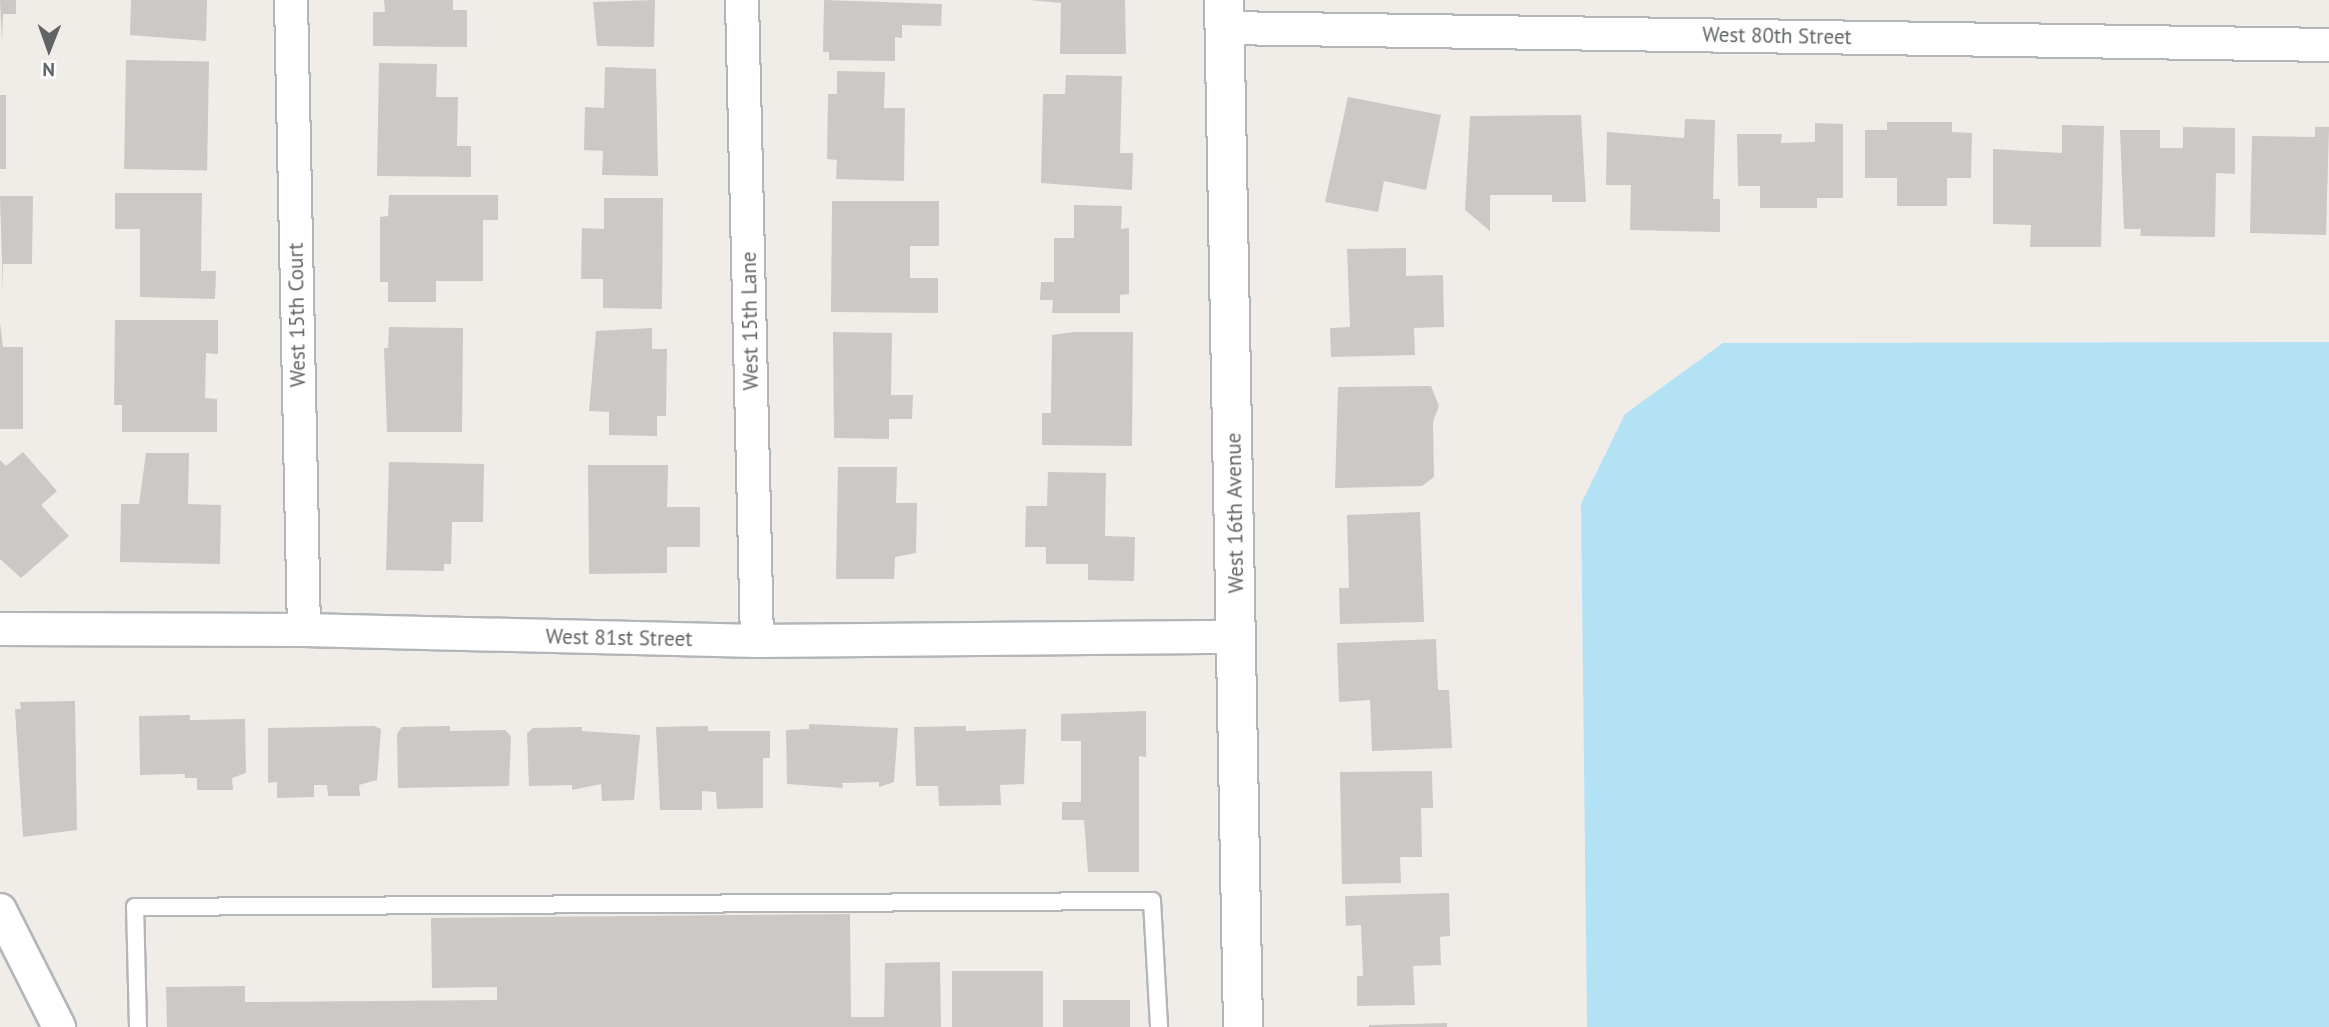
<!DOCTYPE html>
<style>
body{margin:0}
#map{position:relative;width:2329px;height:1027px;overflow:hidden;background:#f0ede9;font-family:"PT Sans",sans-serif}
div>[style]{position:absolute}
.water>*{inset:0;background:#b3e2f5}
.building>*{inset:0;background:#cbc8c5;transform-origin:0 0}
.roads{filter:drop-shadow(2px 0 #b3b6b9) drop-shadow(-2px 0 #b3b6b9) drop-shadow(0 2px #b3b6b9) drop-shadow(0 -2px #b3b6b9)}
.lane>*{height:16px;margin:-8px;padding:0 8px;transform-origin:8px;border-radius:8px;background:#fff}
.street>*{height:32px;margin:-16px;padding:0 16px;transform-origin:16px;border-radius:16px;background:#fff}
.secondary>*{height:38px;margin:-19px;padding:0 19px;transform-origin:19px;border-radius:19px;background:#fff}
span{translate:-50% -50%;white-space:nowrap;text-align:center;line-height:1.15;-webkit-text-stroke:5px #fff;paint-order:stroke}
.street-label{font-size:21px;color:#606467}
.north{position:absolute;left:14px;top:14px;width:70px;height:70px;-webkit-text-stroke:5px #fff;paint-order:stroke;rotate:181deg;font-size:19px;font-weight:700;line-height:28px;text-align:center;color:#606467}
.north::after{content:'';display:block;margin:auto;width:24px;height:32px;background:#606467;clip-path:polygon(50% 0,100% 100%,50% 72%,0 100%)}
</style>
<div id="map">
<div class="water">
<div style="clip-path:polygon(2329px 342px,2329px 1027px,1587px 1027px,1581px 504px,1625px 414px,1723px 343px)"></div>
</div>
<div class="building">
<div style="clip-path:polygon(0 0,16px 0,16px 14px,3px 14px,2px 42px)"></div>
<div style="clip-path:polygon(131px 0,207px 0,206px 41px,130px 35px)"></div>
<div style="clip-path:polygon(384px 0,453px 0,453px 10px,467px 10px,467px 47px,373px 46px,373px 12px,385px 12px)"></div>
<div style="clip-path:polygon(655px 0,654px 47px,597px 46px,593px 2px)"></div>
<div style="clip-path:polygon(824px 0,942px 4px,941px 26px,902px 25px,902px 38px,895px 37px,895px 61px,829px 60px,829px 52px,823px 52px)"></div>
<div style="clip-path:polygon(1029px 0,1125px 0,1126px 54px,1060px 54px,1061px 3px)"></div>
<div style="left:126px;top:60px;width:83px;height:109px;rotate:1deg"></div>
<div style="clip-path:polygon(379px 63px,437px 64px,436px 97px,458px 97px,457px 146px,471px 146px,471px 177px,377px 176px)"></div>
<div style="clip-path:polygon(605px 67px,656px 69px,658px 176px,602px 175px,603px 151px,584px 150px,585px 107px,604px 108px)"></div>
<div style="clip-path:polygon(837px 71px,885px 72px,884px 108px,905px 108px,904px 181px,836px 179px,837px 160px,827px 159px,828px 94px,837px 94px)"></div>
<div style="clip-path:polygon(1066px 75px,1122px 76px,1120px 153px,1133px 153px,1132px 190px,1041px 183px,1043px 94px,1065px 94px)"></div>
<div style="left:0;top:95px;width:6px;height:74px"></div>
<div style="clip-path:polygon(1348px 97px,1441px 115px,1426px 190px,1384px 181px,1378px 212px,1325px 202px)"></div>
<div style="clip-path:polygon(1581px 115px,1586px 202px,1552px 202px,1552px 195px,1490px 195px,1490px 231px,1465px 210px,1470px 116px)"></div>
<div style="clip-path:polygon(1685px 119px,1715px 120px,1713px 199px,1720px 199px,1720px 232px,1630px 230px,1631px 185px,1606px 185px,1607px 132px,1684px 138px)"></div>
<div style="clip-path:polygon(1887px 122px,1952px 122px,1952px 132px,1972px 133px,1971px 178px,1947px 178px,1947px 206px,1897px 206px,1897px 178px,1865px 178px,1865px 130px,1887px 130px)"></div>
<div style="clip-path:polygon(1815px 123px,1843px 124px,1843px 198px,1817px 198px,1817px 208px,1760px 208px,1760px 186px,1738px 186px,1737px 134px,1782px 134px,1781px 143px,1815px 142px)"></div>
<div style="clip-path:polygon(2062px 125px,2104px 126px,2101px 247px,2030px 247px,2031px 225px,1993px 224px,1993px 149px,2062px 153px)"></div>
<div style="clip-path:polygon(2183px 127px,2235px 128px,2235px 174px,2216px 173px,2215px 237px,2140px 236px,2141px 229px,2124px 229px,2120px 130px,2160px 130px,2160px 148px,2183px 148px)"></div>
<div style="clip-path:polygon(2315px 127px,2329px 127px,2326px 235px,2250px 233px,2252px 136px,2315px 137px)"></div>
<div style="clip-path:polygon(115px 193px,202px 193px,201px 271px,216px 271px,215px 299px,140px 297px,140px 229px,115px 229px)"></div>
<div style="clip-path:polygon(389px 195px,498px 195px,498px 220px,483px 220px,483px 281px,436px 281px,436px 302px,388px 302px,388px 282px,380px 282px,380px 217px,388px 216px)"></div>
<div style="clip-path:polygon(0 196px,33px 196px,32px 264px,3px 264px,3px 296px)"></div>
<div style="clip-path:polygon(604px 198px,663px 198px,662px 309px,603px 308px,603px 279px,581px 279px,582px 228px,604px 229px)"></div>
<div style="clip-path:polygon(832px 201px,939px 201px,939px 246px,910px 246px,910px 278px,938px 278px,938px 313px,831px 312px)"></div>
<div style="clip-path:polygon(1074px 205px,1122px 206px,1121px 229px,1129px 228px,1129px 294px,1120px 295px,1120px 313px,1052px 313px,1053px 300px,1040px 300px,1041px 282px,1054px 282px,1054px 238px,1074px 238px)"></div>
<div style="clip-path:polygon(1406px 248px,1406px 276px,1443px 275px,1444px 327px,1414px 328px,1415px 355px,1331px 357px,1330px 328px,1350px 327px,1347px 249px)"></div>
<div style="clip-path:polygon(115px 320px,218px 320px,218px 354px,206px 353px,205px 398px,217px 399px,217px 432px,122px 432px,122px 405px,114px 405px)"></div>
<div style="clip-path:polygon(0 323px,3px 347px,23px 347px,23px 429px,0 429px)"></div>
<div style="clip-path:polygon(389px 327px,463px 328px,462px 432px,387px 432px,384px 348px,388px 348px)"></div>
<div style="clip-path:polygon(652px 328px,652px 349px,667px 349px,666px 416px,657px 416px,657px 436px,609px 435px,609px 412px,589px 411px,596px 331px)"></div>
<div style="clip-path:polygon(833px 332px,892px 333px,891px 395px,913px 395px,912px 419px,889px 419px,889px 439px,834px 438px)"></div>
<div style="clip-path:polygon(1074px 332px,1133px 332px,1132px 446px,1042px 445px,1042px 413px,1051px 413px,1052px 335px)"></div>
<div style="clip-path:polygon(1431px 386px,1439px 406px,1433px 422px,1434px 477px,1422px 486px,1335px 488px,1338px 387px)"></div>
<div style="clip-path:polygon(23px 452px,57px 491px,41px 505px,69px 536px,21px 578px,0 559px,0 460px,6px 466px)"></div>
<div style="clip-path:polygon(146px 453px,189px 453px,188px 504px,221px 505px,220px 564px,120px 562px,121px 504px,139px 504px)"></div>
<div style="clip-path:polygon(389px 462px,484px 464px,483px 522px,452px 522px,451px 564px,444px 564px,444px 571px,386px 570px)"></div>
<div style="clip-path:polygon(588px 465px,668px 465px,667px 507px,700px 507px,700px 547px,667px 547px,667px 573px,589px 574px)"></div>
<div style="clip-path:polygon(838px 467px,897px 467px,896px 503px,917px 503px,916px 553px,895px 557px,894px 579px,836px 579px)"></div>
<div style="clip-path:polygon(1048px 472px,1106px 473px,1105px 536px,1135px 537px,1134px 581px,1088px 580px,1088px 564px,1046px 564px,1046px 547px,1025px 547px,1026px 506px,1047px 506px)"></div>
<div style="clip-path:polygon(1420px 512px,1424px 622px,1340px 624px,1339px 588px,1349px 588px,1347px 515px)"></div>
<div style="clip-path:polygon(1436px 639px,1438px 690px,1449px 690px,1452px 748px,1372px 751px,1370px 700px,1339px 702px,1337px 643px)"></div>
<div style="clip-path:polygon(75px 701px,77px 830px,23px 837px,15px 709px,21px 709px,20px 702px)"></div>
<div style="clip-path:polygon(1146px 711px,1146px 757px,1139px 756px,1139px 872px,1088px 872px,1084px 820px,1062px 820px,1062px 802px,1081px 802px,1081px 741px,1061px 741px,1061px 714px)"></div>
<div style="clip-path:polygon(190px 715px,190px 720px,245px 719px,246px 773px,232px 778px,233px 790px,197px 790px,197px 778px,185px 778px,185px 774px,140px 775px,139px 716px)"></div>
<div style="clip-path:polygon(809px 724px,898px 728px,894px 782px,879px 787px,879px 782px,842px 783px,843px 788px,787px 784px,786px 730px,809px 729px)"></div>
<div style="clip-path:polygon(374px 726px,381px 729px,377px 780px,359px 785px,360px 796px,328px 796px,327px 785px,314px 785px,314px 797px,277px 798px,277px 782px,268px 783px,268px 728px)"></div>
<div style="clip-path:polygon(450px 726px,450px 731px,505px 730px,511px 736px,509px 786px,398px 788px,397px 734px,402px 727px)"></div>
<div style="clip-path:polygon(708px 726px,708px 731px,770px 731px,770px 758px,763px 758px,763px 808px,717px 809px,716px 792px,702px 791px,702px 810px,660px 810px,656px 727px)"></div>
<div style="clip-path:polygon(966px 726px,966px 731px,1026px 729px,1024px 784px,1000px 785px,1001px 805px,939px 806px,938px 786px,916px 786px,914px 727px)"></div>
<div style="clip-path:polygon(582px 727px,582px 731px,640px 735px,634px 800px,602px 801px,601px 784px,572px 790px,572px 785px,529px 786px,527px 733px,533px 728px)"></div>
<div style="clip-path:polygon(1432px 771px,1433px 808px,1421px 808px,1422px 857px,1400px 857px,1401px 883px,1342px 884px,1340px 772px)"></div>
<div style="clip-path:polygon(1449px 893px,1450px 936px,1440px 937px,1441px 965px,1413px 966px,1415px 1005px,1357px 1006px,1357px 976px,1363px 976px,1361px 925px,1346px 926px,1345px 896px)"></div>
<div style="clip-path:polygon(850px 914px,851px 1017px,884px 1017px,885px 963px,940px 962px,941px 1027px,167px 1027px,166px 987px,245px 986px,245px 1002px,497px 1000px,497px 987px,432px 988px,431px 918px)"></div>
<div style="left:1043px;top:971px;width:56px;height:91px;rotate:90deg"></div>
<div style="left:1130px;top:1000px;width:27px;height:67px;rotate:90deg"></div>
<div style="clip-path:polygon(1447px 1023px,1447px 1027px,1369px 1027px,1369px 1025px)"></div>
</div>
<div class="roads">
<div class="lane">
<div style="left:138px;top:1027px;width:120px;rotate:-91.4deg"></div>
<div style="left:135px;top:907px;width:1017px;rotate:-0.34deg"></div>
<div style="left:1152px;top:901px;width:126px;rotate:86.8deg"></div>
</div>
<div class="street">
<div style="left:291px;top:0;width:630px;rotate:88.82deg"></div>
<div style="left:742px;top:0;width:641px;rotate:88.66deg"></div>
<div style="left:1224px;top:28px;width:1105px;rotate:0.88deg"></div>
<div style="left:0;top:629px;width:304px;rotate:0.2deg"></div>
<div style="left:304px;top:630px;width:453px;rotate:1.4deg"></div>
<div style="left:757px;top:641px;width:480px;rotate:-0.5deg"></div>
<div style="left:0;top:910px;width:131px;rotate:63.2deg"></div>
</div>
<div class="secondary">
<div style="left:1224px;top:0;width:1027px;rotate:88.94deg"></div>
</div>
</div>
<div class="street-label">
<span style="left:1777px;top:36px;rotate:1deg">West 80th Street</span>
<span style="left:297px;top:315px;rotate:-91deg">West 15th Court</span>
<span style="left:750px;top:321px;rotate:-91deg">West 15th Lane</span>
<span style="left:1235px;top:513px;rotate:-91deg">West 16th Avenue</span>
<span style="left:619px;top:638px;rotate:1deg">West 81st Street</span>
</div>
<div class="north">N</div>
</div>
